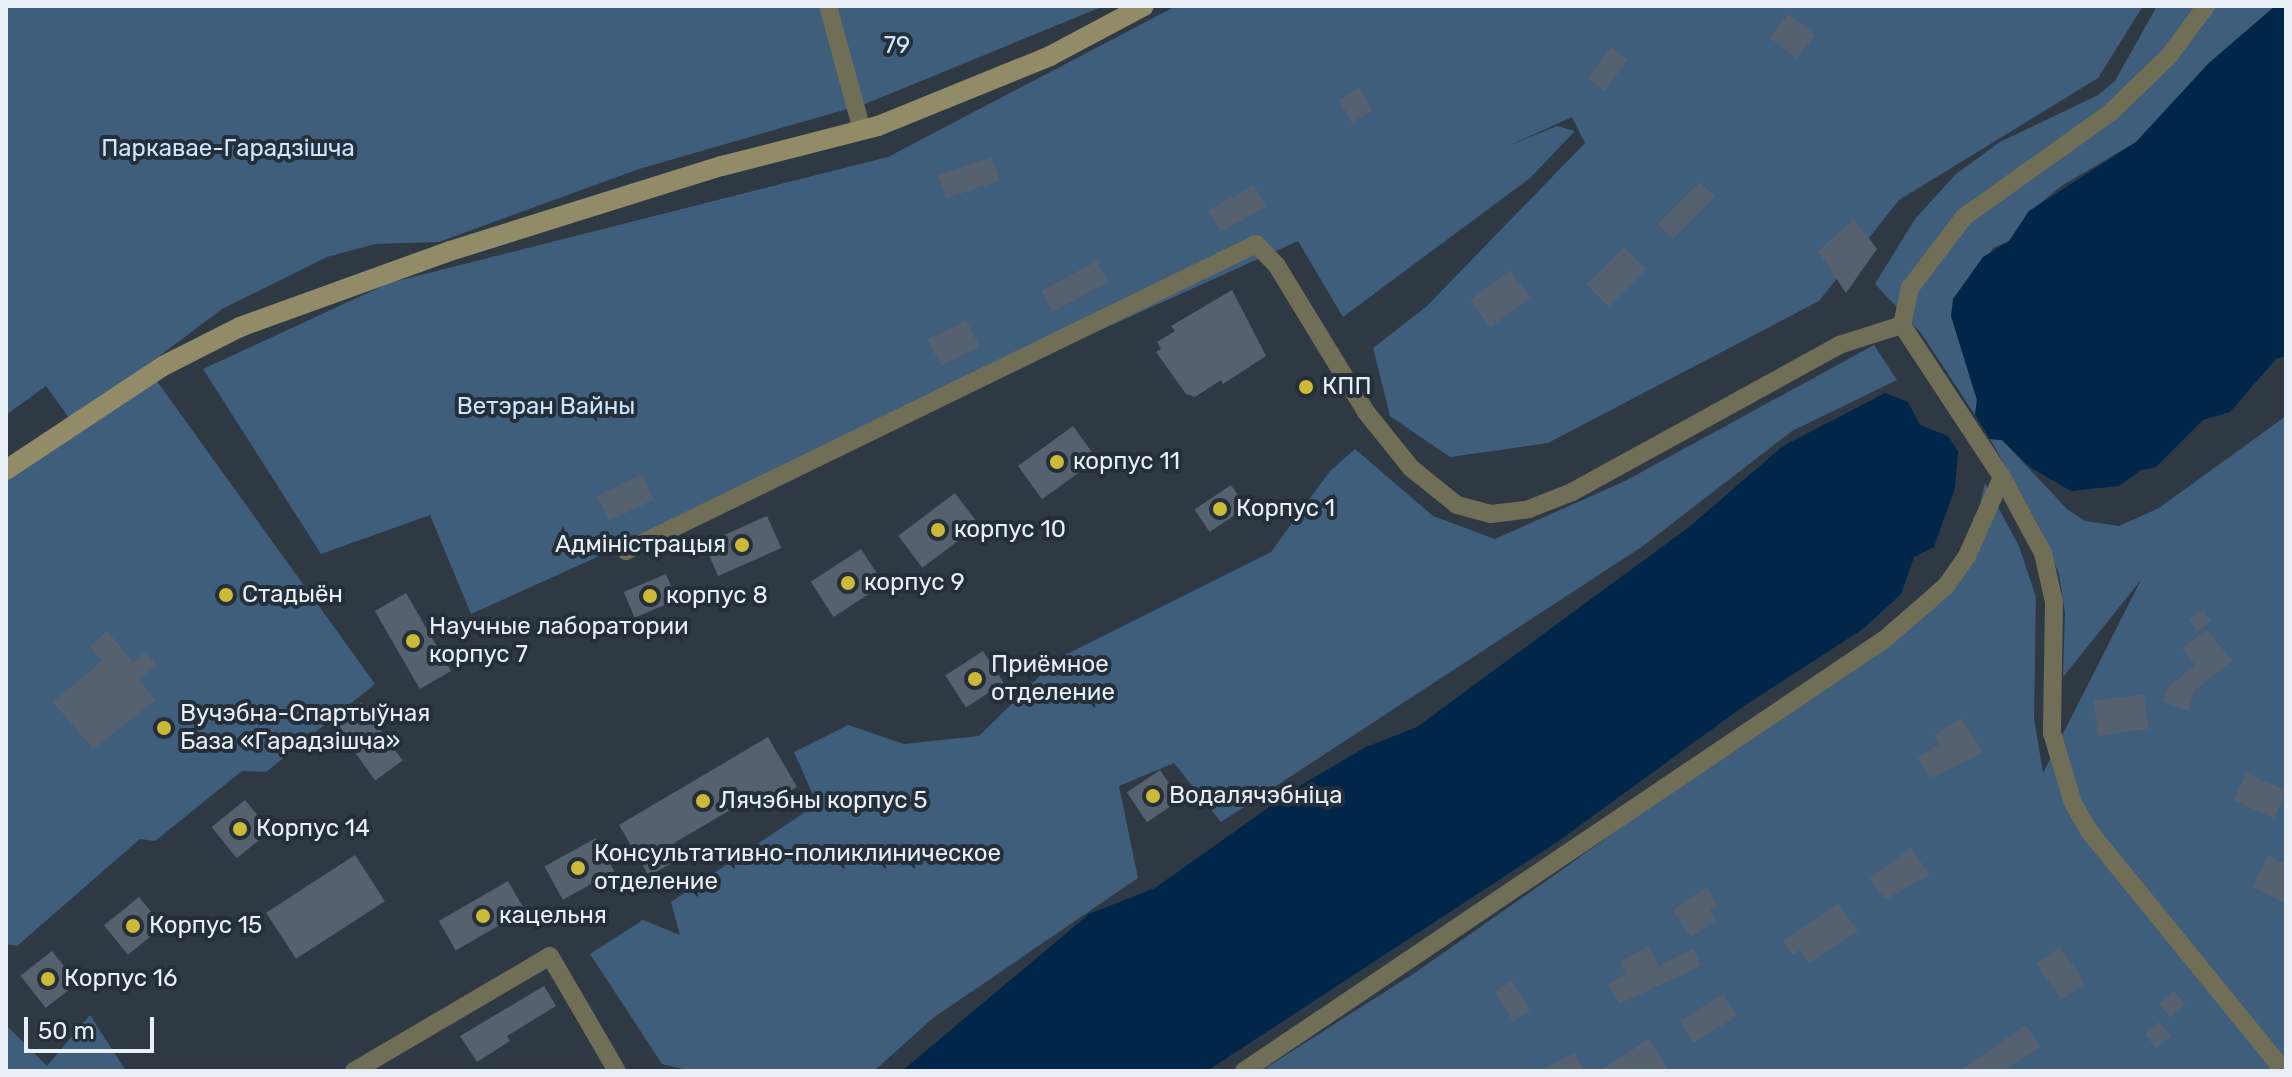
<!DOCTYPE html>
<meta charset="utf-8">
<style>
body{margin:0}
#map{position:relative;width:2292px;height:1077px;overflow:hidden;background:#2e3944;font-family:Rubik,sans-serif}
div>[style]{position:absolute}
.green>*{inset:0;background:#3e5e7c}
.water>*{inset:0;background:#002749}
.building>*{inset:0;background:#55616e;transform-origin:0 0}
.street>*{height:18px;margin:-9px;padding:0 9px;transform-origin:9px;border-radius:9px;background:#716e57}
.secondary>*{height:20px;margin:-10px;padding:0 10px;transform-origin:10px;border-radius:10px;background:#918c67}
.dots>*{width:22px;height:22px;translate:-50% -50%;box-sizing:border-box;border:4px solid #242f3a;border-radius:50%}
span{translate:-50% -50%;white-space:nowrap;text-align:center;line-height:1.15;-webkit-text-stroke:8px #242f3a;paint-order:stroke}
.park-label{font-size:24px;color:#cde6ff}
.poi-label{font-size:24px;color:#e8eff6}
.left{translate:0 -50%;text-align:left}
.right{translate:-100% -50%;text-align:right}
.frame{position:absolute;inset:0;border:8px solid #e8eff6;pointer-events:none}
.scale{position:absolute;left:24px;top:1017px;width:130px;height:36px;box-sizing:border-box;border:4px solid #e8eff6;border-top:0;padding-left:10px;font-size:24px;line-height:28px;white-space:nowrap;color:#e8eff6;-webkit-text-stroke:6px #242f3a;paint-order:stroke}
</style>
<div id="map">
<div class="green">
<div style="clip-path:polygon(6px 6px,1104px 6px,865px 104px,639px 169px,439px 242px,375px 244px,327px 257px,222px 309px,146px 366px,375px 684px,266px 772px,242px 771px,155px 841px,140px 839px,17px 946px,6px 944px,6px 464px,69px 418px,46px 386px,6px 415px)"></div>
<div style="clip-path:polygon(1176px 6px,2143px 6px,2098px 78px,1899px 200px,1819px 301px,1548px 443px,1450px 457px,1390px 416px,1373px 348px,1427px 306px,1585px 143px,1572px 117px,1506px 147px,1557px 126px,1575px 131px,1530px 178px,1343px 317px,1298px 241px,471px 614px,430px 515px,321px 554px,203px 369px,389px 283px,888px 157px)"></div>
<div style="clip-path:polygon(2157px 6px,2275px 6px,2208px 64px,2136px 142px,2063px 185px,2030px 211px,2009px 241px,1993px 248px,1951px 316px,1977px 400px,1975px 415px,1921px 333px,1875px 284px,1915px 219px,1956px 174px,2000px 142px,2098px 95px,2115px 81px)"></div>
<div style="clip-path:polygon(1874px 345px,1897px 380px,1792px 431px,1643px 546px,1221px 822px,1174px 763px,1119px 786px,1138px 878px,933px 1018px,874px 1071px,691px 1071px,662px 1064px,590px 954px,643px 920px,680px 935px,671px 902px,817px 804px,794px 752px,848px 725px,904px 744px,979px 736px,1057px 659px,1271px 552px,1330px 471px,1355px 449px,1433px 516px,1495px 539px,1625px 481px)"></div>
<div style="clip-path:polygon(2286px 416px,2286px 1071px,1261px 1071px,1416px 972px,1556px 874px,1739px 743px,1947px 581px,1977px 517px,1985px 483px,2019px 546px,2036px 597px,2034px 718px,2043px 773px,2141px 580px,2063px 677px,2065px 613px,2059px 574px,2039px 526px,1990px 439px,2002px 440px,2067px 509px,2085px 521px,2119px 526px,2159px 508px)"></div>
<div style="clip-path:polygon(90px 1015px,126px 1071px,6px 1071px,6px 1025px,47px 1066px)"></div>
</div>
<div class="water">
<div style="clip-path:polygon(2275px 6px,2286px 6px,2286px 356px,2276px 359px,2230px 412px,2203px 420px,2156px 467px,2141px 470px,2119px 486px,2071px 491px,2031px 468px,2002px 440px,1990px 439px,1975px 415px,1977px 400px,1951px 316px,1953px 299px,1983px 257px,2009px 241px,2029px 211px,2136px 142px,2208px 64px)"></div>
<div style="clip-path:polygon(1885px 393px,1908px 402px,1920px 425px,1948px 436px,1958px 451px,1955px 488px,1934px 547px,1914px 557px,1901px 594px,1863px 629px,1744px 706px,1560px 840px,1207px 1071px,902px 1071px,1089px 914px,1155px 888px,1296px 788px,1366px 747px,1417px 727px,1689px 527px,1783px 446px)"></div>
</div>
<div class="building">
<div style="left:1788px;top:14px;width:34px;height:30px;rotate:37deg"></div>
<div style="left:1611px;top:47px;width:21px;height:39px;rotate:37deg"></div>
<div style="left:1360px;top:88px;width:26px;height:24px;rotate:61deg"></div>
<div style="left:992px;top:157px;width:25px;height:57px;rotate:72deg"></div>
<div style="left:1700px;top:182px;width:21px;height:60px;rotate:45deg"></div>
<div style="left:1254px;top:185px;width:25px;height:52px;rotate:61deg"></div>
<div style="clip-path:polygon(1854px 219px,1877px 249px,1846px 293px,1818px 251px)"></div>
<div style="left:1624px;top:247px;width:31px;height:53px;rotate:45deg"></div>
<div style="left:1097px;top:261px;width:24px;height:63px;rotate:62deg"></div>
<div style="left:1510px;top:270px;width:34px;height:50px;rotate:53deg"></div>
<div style="clip-path:polygon(1232px 290px,1266px 356px,1223px 384px,1221px 380px,1195px 397px,1186px 394px,1156px 352px,1161px 349px,1157px 342px,1175px 331px,1171px 326px)"></div>
<div style="left:966px;top:320px;width:30px;height:43px;rotate:63deg"></div>
<div style="left:1073px;top:426px;width:41px;height:68px;rotate:54deg"></div>
<div style="left:642px;top:474px;width:28px;height:50px;rotate:64deg"></div>
<div style="left:1231px;top:485px;width:27px;height:44px;rotate:56deg"></div>
<div style="left:955px;top:493px;width:40px;height:71px;rotate:53deg"></div>
<div style="left:767px;top:516px;width:35px;height:69px;rotate:66deg"></div>
<div style="left:861px;top:549px;width:42px;height:60px;rotate:57deg"></div>
<div style="left:666px;top:574px;width:28px;height:46px;rotate:67deg"></div>
<div style="left:406px;top:593px;width:90px;height:36px;rotate:60deg"></div>
<div style="left:2203px;top:610px;width:14px;height:17px;rotate:54deg"></div>
<div style="clip-path:polygon(2207px 629px,2232px 661px,2195px 690px,2188px 711px,2163px 702px,2169px 686px,2195px 665px,2182px 648px)"></div>
<div style="clip-path:polygon(107px 631px,133px 662px,145px 652px,157px 665px,139px 680px,156px 700px,93px 749px,53px 702px,102px 661px,90px 646px)"></div>
<div style="left:983px;top:651px;width:38px;height:45px;rotate:57deg"></div>
<div style="left:2144px;top:694px;width:35px;height:51px;rotate:82deg"></div>
<div style="left:361px;top:703px;width:71px;height:34px;rotate:54deg"></div>
<div style="clip-path:polygon(1961px 718px,1983px 752px,1931px 778px,1918px 758px,1940px 744px,1934px 735px)"></div>
<div style="clip-path:polygon(768px 737px,797px 787px,763px 807px,756px 795px,674px 843px,682px 857px,649px 876px,619px 825px)"></div>
<div style="left:1160px;top:770px;width:36px;height:40px;rotate:56deg"></div>
<div style="left:2246px;top:773px;width:44px;height:30px;rotate:24deg"></div>
<div style="left:245px;top:800px;width:40px;height:43px;rotate:51deg"></div>
<div style="left:596px;top:838px;width:38px;height:59px;rotate:61deg"></div>
<div style="clip-path:polygon(1911px 848px,1930px 875px,1885px 900px,1870px 878px)"></div>
<div style="left:355px;top:855px;width:55px;height:106px;rotate:57deg"></div>
<div style="clip-path:polygon(2268px 855px,2286px 864px,2286px 904px,2252px 887px)"></div>
<div style="left:508px;top:881px;width:34px;height:80px;rotate:60deg"></div>
<div style="clip-path:polygon(1706px 887px,1718px 905px,1710px 910px,1716px 920px,1691px 937px,1673px 910px)"></div>
<div style="left:139px;top:897px;width:38px;height:45px;rotate:51deg"></div>
<div style="clip-path:polygon(1838px 903px,1858px 931px,1809px 963px,1800px 950px,1793px 955px,1783px 941px)"></div>
<div style="clip-path:polygon(1648px 946px,1659px 966px,1693px 948px,1701px 966px,1619px 1004px,1608px 983px,1626px 974px,1619px 962px)"></div>
<div style="left:2060px;top:947px;width:44px;height:29px;rotate:55deg"></div>
<div style="left:52px;top:951px;width:41px;height:40px;rotate:52deg"></div>
<div style="left:1512px;top:981px;width:35px;height:20px;rotate:59deg"></div>
<div style="clip-path:polygon(544px 986px,556px 1006px,507px 1036px,510px 1041px,477px 1062px,460px 1036px)"></div>
<div style="left:2174px;top:991px;width:18px;height:20px;rotate:49deg"></div>
<div style="left:1723px;top:994px;width:26px;height:51px;rotate:58deg"></div>
<div style="left:2159px;top:1022px;width:18px;height:19px;rotate:49deg"></div>
<div style="clip-path:polygon(2026px 1025px,2040px 1047px,2003px 1071px,1959px 1071px)"></div>
<div style="clip-path:polygon(1649px 1039px,1669px 1071px,1599px 1071px)"></div>
<div style="clip-path:polygon(1575px 1053px,1584px 1071px,1539px 1071px)"></div>
</div>
<div class="street">
<div style="left:828px;top:6px;width:129px;rotate:74.7deg"></div>
<div style="left:1902px;top:325px;width:38px;rotate:-78deg"></div>
<div style="left:1910px;top:288px;width:89px;rotate:-52.7deg"></div>
<div style="left:1964px;top:217px;width:179px;rotate:-35.5deg"></div>
<div style="left:2110px;top:113px;width:82px;rotate:-44deg"></div>
<div style="left:2169px;top:56px;width:62px;rotate:-53.5deg"></div>
<div style="left:626px;top:551px;width:701px;rotate:-25.98deg"></div>
<div style="left:1256px;top:244px;width:30px;rotate:46deg"></div>
<div style="left:1277px;top:266px;width:171px;rotate:58.6deg"></div>
<div style="left:1366px;top:412px;width:72px;rotate:51.2deg"></div>
<div style="left:1411px;top:468px;width:59px;rotate:38.8deg"></div>
<div style="left:1457px;top:505px;width:35px;rotate:15deg"></div>
<div style="left:1491px;top:514px;width:38px;rotate:-7deg"></div>
<div style="left:1529px;top:509px;width:46px;rotate:-21.6deg"></div>
<div style="left:1572px;top:492px;width:305px;rotate:-28.8deg"></div>
<div style="left:1839px;top:345px;width:66px;rotate:-17.6deg"></div>
<div style="left:1902px;top:325px;width:182px;rotate:56.7deg"></div>
<div style="left:2002px;top:477px;width:86px;rotate:61.7deg"></div>
<div style="left:2043px;top:553px;width:50px;rotate:77.3deg"></div>
<div style="left:2054px;top:602px;width:131px;rotate:90.9deg"></div>
<div style="left:2052px;top:733px;width:73px;rotate:73.3deg"></div>
<div style="left:2073px;top:803px;width:32px;rotate:60deg"></div>
<div style="left:2089px;top:831px;width:309px;rotate:50.9deg"></div>
<div style="left:354px;top:1071px;width:227px;rotate:-30.4deg"></div>
<div style="left:550px;top:956px;width:133px;rotate:59.8deg"></div>
<div style="left:1244px;top:1071px;width:773px;rotate:-33.98deg"></div>
<div style="left:1885px;top:639px;width:81px;rotate:-41deg"></div>
<div style="left:1946px;top:586px;width:37px;rotate:-55deg"></div>
<div style="left:1967px;top:556px;width:86px;rotate:-66.1deg"></div>
</div>
<div class="secondary">
<div style="left:6px;top:470px;width:188px;rotate:-33.5deg"></div>
<div style="left:163px;top:366px;width:86px;rotate:-26.9deg"></div>
<div style="left:240px;top:327px;width:223px;rotate:-19.9deg"></div>
<div style="left:450px;top:251px;width:285px;rotate:-17.4deg"></div>
<div style="left:722px;top:166px;width:161px;rotate:-14.4deg"></div>
<div style="left:878px;top:126px;width:186px;rotate:-22.1deg"></div>
<div style="left:1050px;top:56px;width:106px;rotate:-28deg"></div>
</div>
<div class="dots">
<div style="left:1306px;top:387px;background:#ccb938"></div>
<div style="left:1057px;top:462px;background:#ccb938"></div>
<div style="left:1220px;top:509px;background:#ccb938"></div>
<div style="left:938px;top:530px;background:#ccb938"></div>
<div style="left:742px;top:545px;background:#ccb938"></div>
<div style="left:848px;top:583px;background:#ccb938"></div>
<div style="left:226px;top:595px;background:#ccb938"></div>
<div style="left:650px;top:596px;background:#ccb938"></div>
<div style="left:413px;top:641px;background:#ccb938"></div>
<div style="left:975px;top:679px;background:#ccb938"></div>
<div style="left:164px;top:728px;background:#ccb938"></div>
<div style="left:1153px;top:796px;background:#ccb938"></div>
<div style="left:703px;top:801px;background:#ccb938"></div>
<div style="left:240px;top:829px;background:#ccb938"></div>
<div style="left:578px;top:868px;background:#ccb938"></div>
<div style="left:483px;top:916px;background:#ccb938"></div>
<div style="left:133px;top:926px;background:#ccb938"></div>
<div style="left:48px;top:979px;background:#ccb938"></div>
</div>
<div class="park-label">
<span style="left:897px;top:46px">79</span>
<span style="left:228px;top:149px">Паркавае-Гарадзішча</span>
<span style="left:546px;top:407px">Ветэран Вайны</span>
</div>
<div class="poi-label">
<span class="left" style="left:1322px;top:387px">КПП</span>
<span class="left" style="left:1073px;top:462px">корпус 11</span>
<span class="left" style="left:1236px;top:509px">Корпус 1</span>
<span class="left" style="left:954px;top:530px">корпус 10</span>
<span class="right" style="left:726px;top:545px">Адміністрацыя</span>
<span class="left" style="left:864px;top:583px">корпус 9</span>
<span class="left" style="left:242px;top:595px">Стадыён</span>
<span class="left" style="left:666px;top:596px">корпус 8</span>
<span class="left" style="left:429px;top:641px">Научные лаборатории<br>корпус 7</span>
<span class="left" style="left:991px;top:679px">Приёмное<br>отделение</span>
<span class="left" style="left:180px;top:728px">Вучэбна-Спартыўная<br>База «Гарадзішча»</span>
<span class="left" style="left:1169px;top:796px">Водалячэбніца</span>
<span class="left" style="left:719px;top:801px">Лячэбны корпус 5</span>
<span class="left" style="left:256px;top:829px">Корпус 14</span>
<span class="left" style="left:594px;top:868px">Консультативно-поликлиническое<br>отделение</span>
<span class="left" style="left:499px;top:916px">кацельня</span>
<span class="left" style="left:149px;top:926px">Корпус 15</span>
<span class="left" style="left:64px;top:979px">Корпус 16</span>
</div>
<div class="frame"></div>
<div class="scale">50 m</div>
</div>
